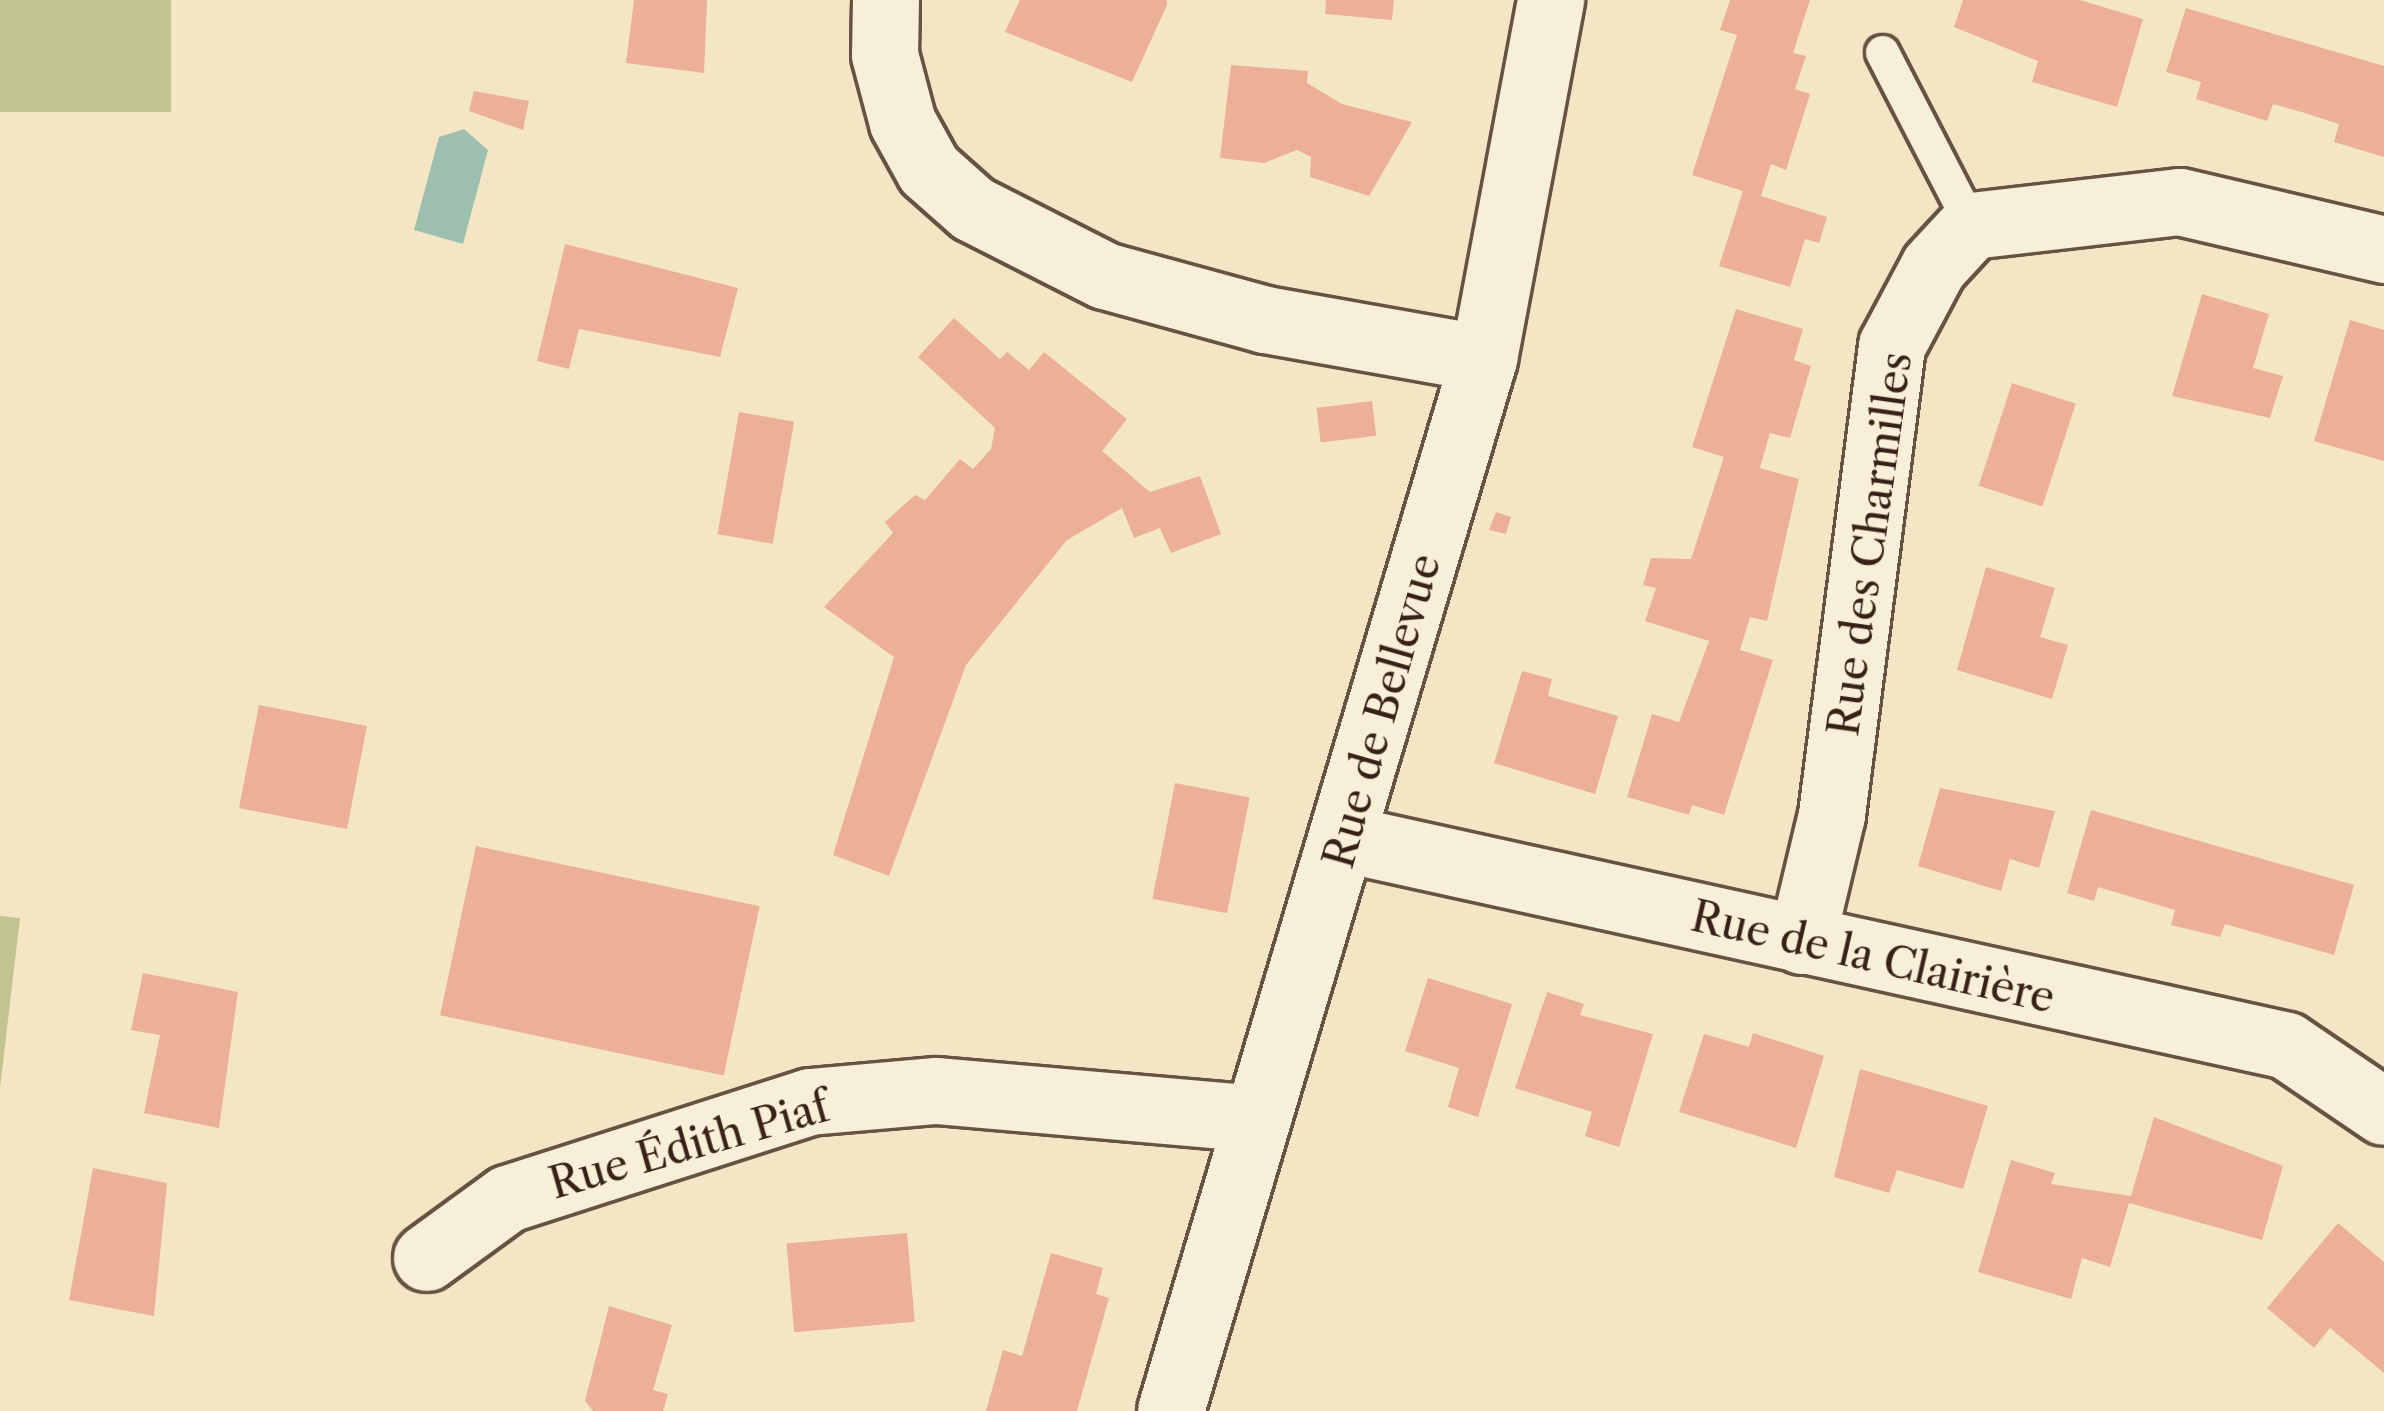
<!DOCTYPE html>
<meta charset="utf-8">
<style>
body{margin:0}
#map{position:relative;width:2384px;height:1411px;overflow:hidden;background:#f4e6c4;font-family:"Libre Caslon Text",serif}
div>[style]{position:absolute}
.green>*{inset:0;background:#c1c390;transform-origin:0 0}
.water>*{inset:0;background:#9dc0ae}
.building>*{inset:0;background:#ecb098;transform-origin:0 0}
.roads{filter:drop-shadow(3px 0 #665342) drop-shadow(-3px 0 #665342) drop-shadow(0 3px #665342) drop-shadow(0 -3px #665342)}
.service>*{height:33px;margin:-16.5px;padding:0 16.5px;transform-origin:16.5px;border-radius:16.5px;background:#f8efd9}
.minor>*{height:66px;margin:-33px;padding:0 33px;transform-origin:33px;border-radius:33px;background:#f8efd9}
span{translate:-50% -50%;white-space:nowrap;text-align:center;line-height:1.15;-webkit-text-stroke:9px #f8efd9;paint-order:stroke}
.street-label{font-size:42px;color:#372217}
</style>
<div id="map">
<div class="green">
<div style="left:0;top:0;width:171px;height:112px"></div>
<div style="clip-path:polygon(0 916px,20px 918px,0 1088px)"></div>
</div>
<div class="water">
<div style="clip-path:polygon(464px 129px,488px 150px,463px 244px,414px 230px,439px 137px)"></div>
</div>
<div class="building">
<div style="clip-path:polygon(634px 0,707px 0,704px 73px,626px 63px)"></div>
<div style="clip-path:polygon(1020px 0,1167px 0,1167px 5px,1132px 82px,1005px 32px)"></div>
<div style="clip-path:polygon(1326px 0,1394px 0,1392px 20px,1325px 14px)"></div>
<div style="clip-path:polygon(1730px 0,1810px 0,1793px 53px,1806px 56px,1795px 89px,1810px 94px,1786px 170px,1771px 164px,1761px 196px,1827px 217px,1819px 243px,1805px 239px,1790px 287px,1719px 266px,1743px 191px,1692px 175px,1737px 35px,1720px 30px)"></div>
<div style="clip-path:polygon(1963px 0,2080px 0,2143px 19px,2117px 107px,2032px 82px,2038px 61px,1954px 27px)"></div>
<div style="clip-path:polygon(2186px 8px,2384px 66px,2384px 157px,2334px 142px,2339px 124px,2305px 113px,2273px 104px,2267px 121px,2196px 99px,2201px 82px,2166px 72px)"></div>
<div style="clip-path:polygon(1231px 65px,1308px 71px,1307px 83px,1342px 104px,1412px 122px,1369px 196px,1310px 177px,1311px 157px,1297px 150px,1264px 163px,1220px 158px)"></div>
<div style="clip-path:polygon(474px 91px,529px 101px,523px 130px,469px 111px)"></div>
<div style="clip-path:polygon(565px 244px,738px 288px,720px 357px,579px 329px,569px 369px,537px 361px)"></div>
<div style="clip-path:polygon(2202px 294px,2269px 314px,2253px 368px,2283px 376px,2270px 418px,2172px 396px)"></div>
<div style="clip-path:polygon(1736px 309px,1803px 329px,1794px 360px,1811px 366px,1790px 438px,1770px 433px,1760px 468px,1799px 479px,1767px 621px,1750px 617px,1740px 650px,1773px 660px,1724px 815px,1692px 805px,1689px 815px,1627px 797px,1652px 714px,1679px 722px,1709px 641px,1645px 621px,1656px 588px,1643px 585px,1651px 558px,1691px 559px,1724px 457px,1692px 447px)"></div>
<div style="clip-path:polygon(954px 318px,1000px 359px,1007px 352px,1029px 370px,1044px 352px,1127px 419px,1102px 451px,1150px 492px,1200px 476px,1221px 534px,1171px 553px,1160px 528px,1134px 538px,1122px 508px,1067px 540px,966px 665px,889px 876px,833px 855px,894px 657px,824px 607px,893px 533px,885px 522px,915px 495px,925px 500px,960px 459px,973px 469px,991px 449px,995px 428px,918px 357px)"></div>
<div style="clip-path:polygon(2350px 320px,2384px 330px,2384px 461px,2314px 441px)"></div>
<div style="left:2012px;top:383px;width:67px;height:108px;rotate:18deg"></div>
<div style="left:1372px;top:401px;width:35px;height:56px;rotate:83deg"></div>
<div style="left:739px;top:412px;width:56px;height:124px;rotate:10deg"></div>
<div style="clip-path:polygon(1496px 512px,1511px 517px,1506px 534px,1489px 530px)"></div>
<div style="clip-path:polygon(1986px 567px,2055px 588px,2040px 637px,2068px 645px,2052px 699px,1957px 670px)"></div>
<div style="clip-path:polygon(1522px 671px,1552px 679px,1548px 696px,1618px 716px,1595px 794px,1494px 763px)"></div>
<div style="left:259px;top:705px;width:110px;height:105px;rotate:11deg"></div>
<div style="left:1175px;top:783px;width:76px;height:118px;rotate:11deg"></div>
<div style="clip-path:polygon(1940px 788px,2055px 811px,2039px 868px,2010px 859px,2001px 891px,1918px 866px)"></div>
<div style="clip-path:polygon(2091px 810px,2354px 885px,2334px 955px,2225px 924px,2220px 937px,2171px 925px,2175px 910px,2098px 887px,2094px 901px,2067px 893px)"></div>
<div style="left:476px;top:846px;width:290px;height:173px;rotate:12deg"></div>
<div style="clip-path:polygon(143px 973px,238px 992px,219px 1128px,144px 1113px,160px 1035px,131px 1030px)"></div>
<div style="clip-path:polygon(1428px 978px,1512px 1004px,1478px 1117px,1448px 1107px,1459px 1068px,1405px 1051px)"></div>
<div style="clip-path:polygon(1547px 992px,1584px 1004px,1580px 1015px,1653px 1034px,1619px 1147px,1585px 1136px,1592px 1112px,1515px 1088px)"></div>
<div style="clip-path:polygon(1753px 1033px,1824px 1056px,1796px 1148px,1679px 1112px,1704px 1034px,1749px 1047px)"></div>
<div style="clip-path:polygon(1860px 1069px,1988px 1106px,1963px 1189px,1897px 1170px,1889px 1193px,1834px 1177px)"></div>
<div style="clip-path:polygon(2154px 1117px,2283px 1166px,2262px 1240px,2129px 1203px,2110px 1267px,2082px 1258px,2071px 1299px,1978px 1272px,2011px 1160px,2055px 1173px,2051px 1184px,2131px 1196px)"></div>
<div style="clip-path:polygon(93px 1168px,167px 1183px,154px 1316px,69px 1300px)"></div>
<div style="clip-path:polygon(2338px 1223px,2384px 1262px,2384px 1373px,2330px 1328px,2314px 1348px,2267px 1308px)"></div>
<div style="left:907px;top:1233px;width:89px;height:121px;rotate:85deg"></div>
<div style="clip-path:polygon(1051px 1253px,1103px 1268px,1096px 1294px,1109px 1298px,1077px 1411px,986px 1411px,1003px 1350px,1022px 1356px)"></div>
<div style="clip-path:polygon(609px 1306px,672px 1325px,653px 1390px,668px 1394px,663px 1411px,593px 1411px,585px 1401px)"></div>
</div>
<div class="roads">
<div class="service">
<div style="left:1882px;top:52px;width:196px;rotate:62.7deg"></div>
</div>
<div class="minor">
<div style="left:886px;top:0;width:55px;rotate:91deg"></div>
<div style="left:885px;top:55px;width:70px;rotate:75.2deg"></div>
<div style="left:903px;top:123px;width:54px;rotate:61deg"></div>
<div style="left:929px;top:170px;width:59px;rotate:41.6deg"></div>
<div style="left:973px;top:209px;width:148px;rotate:26.9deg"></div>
<div style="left:1105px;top:276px;width:167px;rotate:15.3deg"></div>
<div style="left:1266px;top:320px;width:221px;rotate:10.1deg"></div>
<div style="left:1345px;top:839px;width:964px;rotate:12.39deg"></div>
<div style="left:2287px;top:1046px;width:117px;rotate:34.2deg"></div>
<div style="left:1802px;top:941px;width:130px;rotate:-76.6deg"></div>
<div style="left:1832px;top:815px;width:473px;rotate:-82.7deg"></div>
<div style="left:1892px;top:346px;width:89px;rotate:-62deg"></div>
<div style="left:1934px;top:267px;width:56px;rotate:-47.2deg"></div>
<div style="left:1972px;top:226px;width:209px;rotate:-6.6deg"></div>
<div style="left:2180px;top:202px;width:210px;rotate:13.2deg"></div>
<div style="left:427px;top:1258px;width:100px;rotate:-36.1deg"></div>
<div style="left:508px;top:1199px;width:317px;rotate:-17.8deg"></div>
<div style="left:810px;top:1102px;width:127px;rotate:-5deg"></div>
<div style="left:937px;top:1091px;width:322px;rotate:5deg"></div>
<div style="left:1171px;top:1411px;width:1098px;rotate:-73.43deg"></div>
<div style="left:1484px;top:359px;width:365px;rotate:-79.4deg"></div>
</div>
</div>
<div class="street-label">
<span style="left:1870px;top:544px;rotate:-82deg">Rue des Charmilles</span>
<span style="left:1382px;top:711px;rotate:-74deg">Rue de Bellevue</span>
<span style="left:1873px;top:957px;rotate:13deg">Rue de la Clairière</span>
<span style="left:689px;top:1145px;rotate:-16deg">Rue Édith Piaf</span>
</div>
</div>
